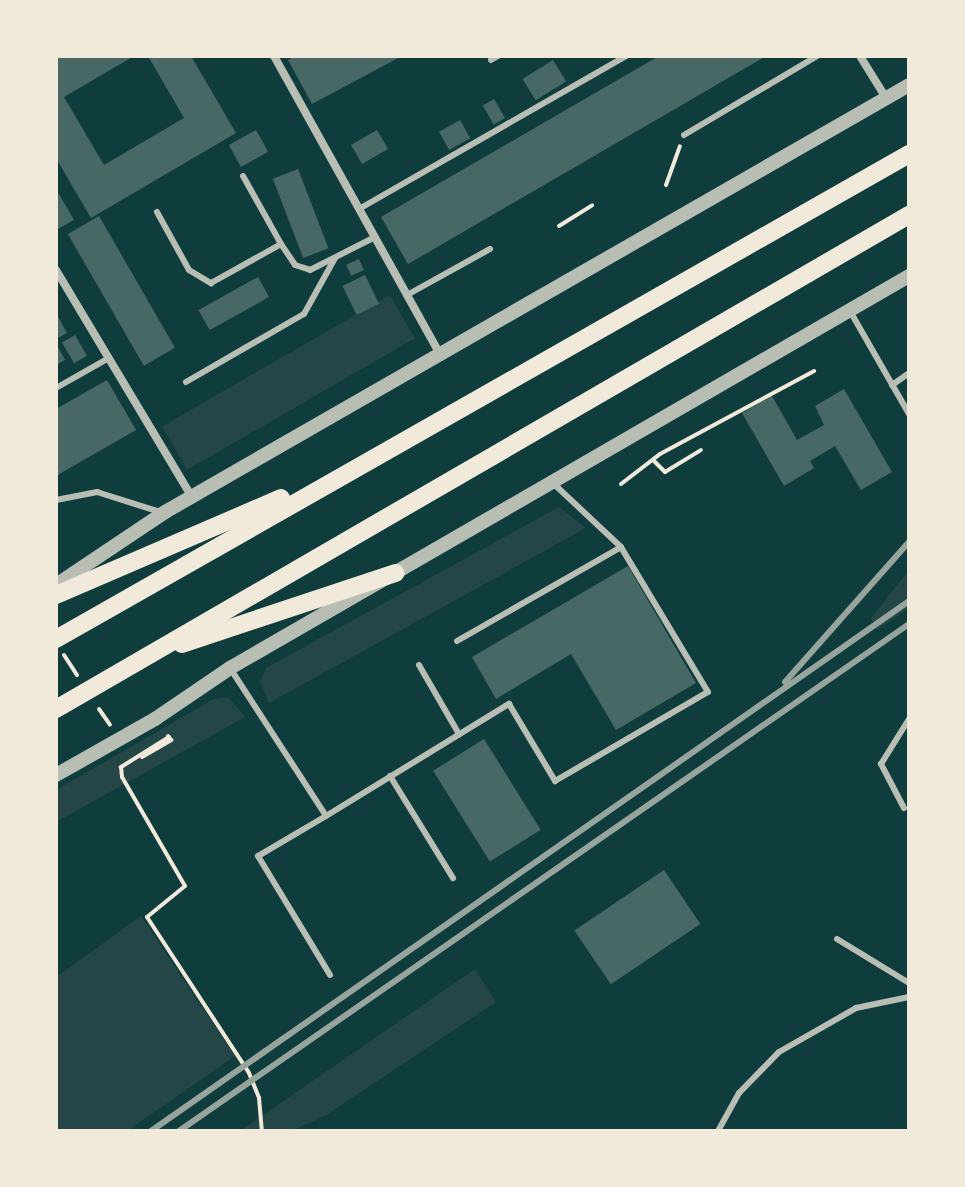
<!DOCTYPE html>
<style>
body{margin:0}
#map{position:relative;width:965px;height:1187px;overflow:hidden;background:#0f3d3e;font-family:"PT Sans",sans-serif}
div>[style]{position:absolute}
.green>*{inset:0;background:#244646;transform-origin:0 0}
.building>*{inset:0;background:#486865;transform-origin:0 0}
.path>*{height:4px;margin:-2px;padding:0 2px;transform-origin:2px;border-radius:2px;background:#f1e9da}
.service>*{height:6px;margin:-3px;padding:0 3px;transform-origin:3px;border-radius:3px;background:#b8beb3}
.minor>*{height:8px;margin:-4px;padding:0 4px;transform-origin:4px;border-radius:4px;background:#b8beb3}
.tertiary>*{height:14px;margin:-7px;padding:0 7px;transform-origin:7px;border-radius:7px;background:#b8beb3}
.trunk>*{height:18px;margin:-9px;padding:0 9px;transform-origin:9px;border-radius:9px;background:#f1e9da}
.rail>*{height:6px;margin:-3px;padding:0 3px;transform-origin:3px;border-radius:3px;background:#97a49c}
span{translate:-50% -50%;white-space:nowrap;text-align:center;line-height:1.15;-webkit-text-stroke:7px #f1e9da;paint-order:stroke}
.frame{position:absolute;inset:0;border:58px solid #f1e9da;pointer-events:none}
</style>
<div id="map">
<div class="green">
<div style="left:390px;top:295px;width:50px;height:263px;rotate:60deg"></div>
<div style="clip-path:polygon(559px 507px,586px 528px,269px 703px,260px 682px,266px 668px)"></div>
<div style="clip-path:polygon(909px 570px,909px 608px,877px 630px,871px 618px)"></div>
<div style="clip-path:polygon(228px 697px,245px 717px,56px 822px,56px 790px,214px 699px)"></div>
<div style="clip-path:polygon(141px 916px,235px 1056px,127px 1131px,56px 1131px,56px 977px)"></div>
<div style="clip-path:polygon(475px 969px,496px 1002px,326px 1115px,291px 1131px,240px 1131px)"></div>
</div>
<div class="building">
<div style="clip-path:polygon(56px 56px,134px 56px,64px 97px,104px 165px,184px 118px,148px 56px,191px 56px,236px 133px,91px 218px,56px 158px)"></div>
<div style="clip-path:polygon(296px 56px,402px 56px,312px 104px,288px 60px)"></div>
<div style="clip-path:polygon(659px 56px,766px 56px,408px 264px,381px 217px)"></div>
<div style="left:553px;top:60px;width:25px;height:36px;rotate:58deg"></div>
<div style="left:494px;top:99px;width:22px;height:13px;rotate:60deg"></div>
<div style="left:460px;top:120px;width:21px;height:24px;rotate:61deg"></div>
<div style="left:256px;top:130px;width:25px;height:31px;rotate:61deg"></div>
<div style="left:377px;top:130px;width:22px;height:30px;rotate:60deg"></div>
<div style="left:298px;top:169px;width:85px;height:27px;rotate:69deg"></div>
<div style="clip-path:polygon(59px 194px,74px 220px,56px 230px,56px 196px)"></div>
<div style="left:99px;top:216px;width:152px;height:36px;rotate:60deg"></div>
<div style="left:359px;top:259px;width:12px;height:14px;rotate:66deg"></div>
<div style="left:365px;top:275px;width:32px;height:25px;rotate:64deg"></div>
<div style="left:258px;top:277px;width:23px;height:68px;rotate:61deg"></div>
<div style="clip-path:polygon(56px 313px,67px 333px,56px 339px)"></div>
<div style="left:75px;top:335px;width:24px;height:15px;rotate:60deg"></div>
<div style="clip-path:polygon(56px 343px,65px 360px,56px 365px)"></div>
<div style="clip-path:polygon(107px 380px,136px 430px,56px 476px,56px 409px)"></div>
<div style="clip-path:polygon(844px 389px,892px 472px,861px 490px,835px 446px,810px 461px,814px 468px,784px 486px,742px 413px,772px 396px,797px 440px,824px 425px,815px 406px)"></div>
<div style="clip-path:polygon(628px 566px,696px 683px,616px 730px,571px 654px,496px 699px,472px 657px)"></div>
<div style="left:484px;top:739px;width:107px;height:60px;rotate:58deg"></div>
<div style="left:664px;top:870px;width:65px;height:108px;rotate:56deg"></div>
</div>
<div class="path">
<div style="left:666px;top:185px;width:41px;rotate:-70.3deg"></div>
<div style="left:559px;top:226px;width:39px;rotate:-32deg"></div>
<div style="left:653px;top:460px;width:17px;rotate:45deg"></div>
<div style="left:665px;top:472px;width:42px;rotate:-31.4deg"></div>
<div style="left:621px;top:484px;width:49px;rotate:-37.6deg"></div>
<div style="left:660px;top:454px;width:175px;rotate:-28.3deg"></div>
<div style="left:64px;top:655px;width:24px;rotate:57deg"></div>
<div style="left:99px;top:709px;width:19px;rotate:55deg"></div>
<div style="left:169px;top:737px;width:57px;rotate:148deg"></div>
<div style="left:121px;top:767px;width:10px;rotate:84deg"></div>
<div style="left:122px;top:777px;width:126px;rotate:60deg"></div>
<div style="left:185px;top:886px;width:49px;rotate:140.8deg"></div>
<div style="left:147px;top:917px;width:186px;rotate:56.8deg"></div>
<div style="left:249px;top:1073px;width:27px;rotate:68deg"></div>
<div style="left:259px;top:1098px;width:33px;rotate:85deg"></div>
<div style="left:142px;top:757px;width:34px;rotate:-30deg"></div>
<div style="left:171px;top:740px;width:5px;rotate:-127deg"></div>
</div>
<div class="service">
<div style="left:491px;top:60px;width:8px;rotate:-30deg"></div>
<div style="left:684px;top:135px;width:155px;rotate:-30.7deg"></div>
<div style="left:243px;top:176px;width:78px;rotate:60.8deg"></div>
<div style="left:359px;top:209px;width:308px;rotate:-29.8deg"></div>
<div style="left:157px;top:212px;width:66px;rotate:61.1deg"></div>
<div style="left:189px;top:270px;width:26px;rotate:31deg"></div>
<div style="left:211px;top:283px;width:80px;rotate:-29.1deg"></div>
<div style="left:281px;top:244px;width:25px;rotate:56deg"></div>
<div style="left:295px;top:265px;width:16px;rotate:18deg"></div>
<div style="left:310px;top:270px;width:73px;rotate:-26.9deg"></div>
<div style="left:407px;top:295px;width:95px;rotate:-29deg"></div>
<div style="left:850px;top:311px;width:119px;rotate:60.2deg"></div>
<div style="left:186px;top:382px;width:136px;rotate:-30deg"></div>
<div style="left:304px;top:314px;width:64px;rotate:-61deg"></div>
<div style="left:892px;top:385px;width:21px;rotate:-35deg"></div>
<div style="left:56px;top:388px;width:61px;rotate:-29.5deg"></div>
<div style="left:56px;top:500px;width:42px;rotate:-11deg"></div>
<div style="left:97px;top:492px;width:66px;rotate:17.6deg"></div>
<div style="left:457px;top:641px;width:189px;rotate:-29.8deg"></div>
<div style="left:419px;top:665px;width:80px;rotate:59.9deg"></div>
<div style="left:230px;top:668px;width:176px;rotate:57deg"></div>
<div style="left:326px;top:816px;width:215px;rotate:-31.5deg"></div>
<div style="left:509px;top:704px;width:90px;rotate:59.1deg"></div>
<div style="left:555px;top:781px;width:177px;rotate:-30.2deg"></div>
<div style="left:708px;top:692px;width:169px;rotate:-121deg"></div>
<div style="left:621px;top:547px;width:92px;rotate:-136.8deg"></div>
<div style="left:390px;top:776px;width:120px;rotate:58.3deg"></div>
<div style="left:904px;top:808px;width:50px;rotate:-117.6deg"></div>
<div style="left:881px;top:764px;width:53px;rotate:-58.1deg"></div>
<div style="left:326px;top:816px;width:79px;rotate:149.5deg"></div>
<div style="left:258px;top:856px;width:139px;rotate:58.8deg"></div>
<div style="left:837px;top:939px;width:84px;rotate:31.4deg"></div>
<div style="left:718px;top:1131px;width:43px;rotate:-61.1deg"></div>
<div style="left:739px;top:1093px;width:57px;rotate:-45.7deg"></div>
<div style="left:779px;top:1052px;width:89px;rotate:-29.7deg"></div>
<div style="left:856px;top:1008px;width:54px;rotate:-11.7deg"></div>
</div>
<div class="minor">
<div style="left:274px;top:56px;width:341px;rotate:60.9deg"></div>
<div style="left:860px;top:56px;width:49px;rotate:58.2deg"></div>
<div style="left:56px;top:270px;width:265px;rotate:59.1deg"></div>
</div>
<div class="tertiary">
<div style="left:56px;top:585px;width:131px;rotate:-33.8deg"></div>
<div style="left:165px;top:512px;width:858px;rotate:-29.85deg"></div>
<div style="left:56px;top:775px;width:114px;rotate:-29.5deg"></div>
<div style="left:155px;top:719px;width:91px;rotate:-34.2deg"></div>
<div style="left:230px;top:668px;width:784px;rotate:-30deg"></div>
</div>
<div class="trunk">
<div style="left:56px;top:595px;width:245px;rotate:-23.3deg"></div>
<div style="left:56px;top:639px;width:981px;rotate:-29.62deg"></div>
<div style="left:182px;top:644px;width:225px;rotate:-18.4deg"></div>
<div style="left:56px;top:709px;width:986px;rotate:-30.08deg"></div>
</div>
<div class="rail">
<div style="left:785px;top:682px;width:187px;rotate:-48.5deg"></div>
<div style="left:151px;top:1131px;width:925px;rotate:-34.96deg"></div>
<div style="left:179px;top:1131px;width:889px;rotate:-34.78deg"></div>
</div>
<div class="frame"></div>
</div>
